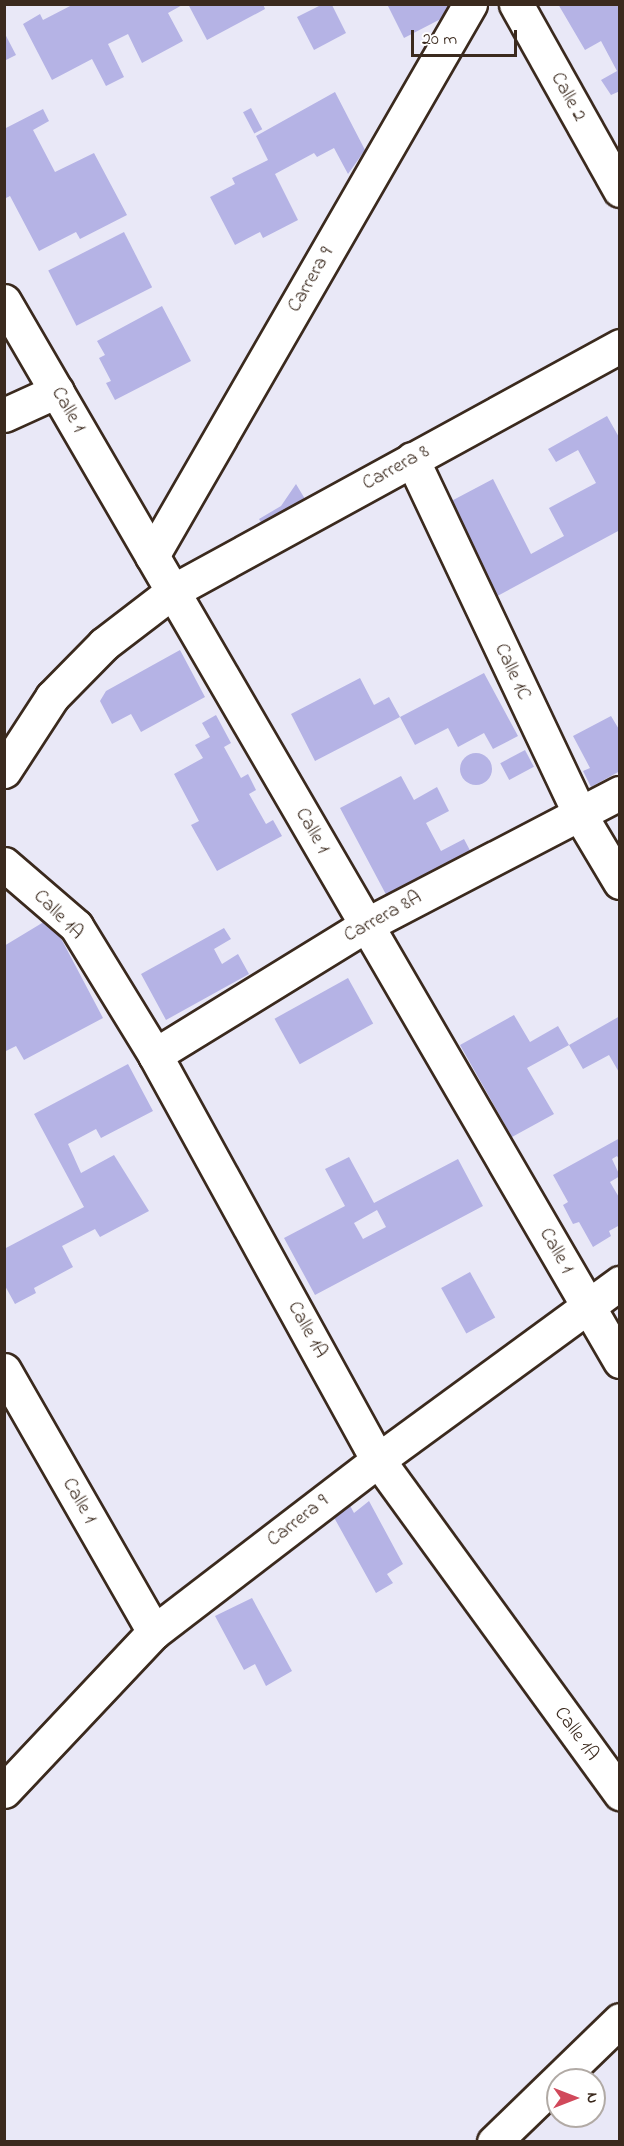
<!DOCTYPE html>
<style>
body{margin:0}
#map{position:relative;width:624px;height:2146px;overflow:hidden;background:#e9e8f7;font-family:"Indie Flower",sans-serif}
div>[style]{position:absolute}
.building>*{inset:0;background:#b5b3e5;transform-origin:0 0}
.round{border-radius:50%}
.roads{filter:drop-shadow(2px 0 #3b2a1e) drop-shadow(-2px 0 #3b2a1e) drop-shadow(0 2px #3b2a1e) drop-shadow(0 -2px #3b2a1e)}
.street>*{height:33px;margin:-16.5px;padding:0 16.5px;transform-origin:16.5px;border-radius:16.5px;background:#fff}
span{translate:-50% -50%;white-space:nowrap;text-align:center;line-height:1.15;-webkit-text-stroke:4.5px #fff;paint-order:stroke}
.street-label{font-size:20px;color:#3b2a1e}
.frame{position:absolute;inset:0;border:6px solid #3b2a1e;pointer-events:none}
.north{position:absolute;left:546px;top:2068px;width:60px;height:60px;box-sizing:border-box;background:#fff;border:2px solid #b1aaa5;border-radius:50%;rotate:90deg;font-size:16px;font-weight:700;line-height:24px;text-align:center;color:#3b2a1e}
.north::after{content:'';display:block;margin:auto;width:21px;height:27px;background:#d1495b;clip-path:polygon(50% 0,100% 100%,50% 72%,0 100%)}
.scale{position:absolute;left:411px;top:30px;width:106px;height:27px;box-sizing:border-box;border:3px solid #3b2a1e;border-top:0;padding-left:8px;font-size:18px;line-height:21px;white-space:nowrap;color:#3b2a1e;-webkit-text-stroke:4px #fff;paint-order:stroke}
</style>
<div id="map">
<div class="building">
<div style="clip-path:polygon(74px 4px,184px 4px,168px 13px,183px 41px,142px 63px,128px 34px,108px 44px,124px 77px,106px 86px,92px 59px,52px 80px,23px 24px,40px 14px,43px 20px)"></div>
<div style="clip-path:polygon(188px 4px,263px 4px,265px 9px,207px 40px)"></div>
<div style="clip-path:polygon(387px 4px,458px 4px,460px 9px,404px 38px)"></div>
<div style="clip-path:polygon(558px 4px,620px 4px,620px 91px,611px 95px,601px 80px,617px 71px,601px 41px,585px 50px)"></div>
<div style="clip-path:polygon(321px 5px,332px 5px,346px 33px,314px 50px,297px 17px)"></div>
<div style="clip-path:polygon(4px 32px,16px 55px,4px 61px)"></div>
<div style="clip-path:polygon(335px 92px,365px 150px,348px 174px,334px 148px,317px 157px,314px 153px,275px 174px,298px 220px,263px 238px,260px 232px,235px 245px,210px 197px,235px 184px,232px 178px,268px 160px,256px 136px)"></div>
<div style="left:251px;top:108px;width:24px;height:9px;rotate:62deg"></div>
<div style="clip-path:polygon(43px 109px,49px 121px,33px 130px,55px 172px,94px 153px,127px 215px,80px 239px,76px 232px,39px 251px,10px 196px,4px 199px,4px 129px)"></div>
<div style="left:124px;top:232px;width:62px;height:85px;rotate:63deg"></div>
<div style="clip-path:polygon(162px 306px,191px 361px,115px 400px,106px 383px,111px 381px,99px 358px,105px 355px,97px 341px)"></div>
<div style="clip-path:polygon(607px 416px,620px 439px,620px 530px,490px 600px,440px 507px,493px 479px,531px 554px,564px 536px,549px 508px,596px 483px,578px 450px,556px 462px,548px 449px)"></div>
<div style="clip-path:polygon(296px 484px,311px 509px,269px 535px,259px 519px,281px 506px)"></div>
<div style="clip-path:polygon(180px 650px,205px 697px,141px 732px,131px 714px,112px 724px,100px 701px,106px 691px)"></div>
<div style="clip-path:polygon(484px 673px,518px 736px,493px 749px,484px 733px,458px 747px,448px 728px,415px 745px,400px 717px)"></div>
<div style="clip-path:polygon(360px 678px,374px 705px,389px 697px,400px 717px,315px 761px,291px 714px)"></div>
<div style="clip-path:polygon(216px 715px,231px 743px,224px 747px,241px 778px,248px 774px,256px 790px,249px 794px,266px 824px,273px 820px,282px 836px,217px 871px,191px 825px,199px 821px,174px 774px,203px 758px,195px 745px,210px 737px,202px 723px)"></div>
<div style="clip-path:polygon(611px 716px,620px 731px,620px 771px,591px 787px,583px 771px,590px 768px,573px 736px)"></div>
<div style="left:525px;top:750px;width:19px;height:28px;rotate:62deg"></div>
<div class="round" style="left:460px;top:753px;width:32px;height:32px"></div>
<div style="clip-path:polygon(401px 776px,414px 800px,437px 787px,449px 811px,426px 823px,441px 851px,464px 839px,474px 858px,390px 902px,340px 808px)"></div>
<div style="clip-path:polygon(47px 920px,55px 927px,103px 1018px,24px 1060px,16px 1046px,4px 1052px,4px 946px)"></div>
<div style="clip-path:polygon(224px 928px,231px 939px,214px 949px,222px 964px,238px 954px,249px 974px,166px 1020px,141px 974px)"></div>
<div style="left:348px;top:978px;width:52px;height:84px;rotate:61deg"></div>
<div style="clip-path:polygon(514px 1015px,530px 1042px,558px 1026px,569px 1045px,620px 1016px,620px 1074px,609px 1055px,583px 1069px,569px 1045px,527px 1068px,554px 1114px,512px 1137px,460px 1045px)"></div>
<div style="clip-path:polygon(128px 1064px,153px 1111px,101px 1138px,96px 1129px,68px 1144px,81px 1173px,114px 1155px,149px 1211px,100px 1237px,95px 1229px,62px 1246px,73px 1267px,34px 1288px,36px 1293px,15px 1304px,4px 1284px,4px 1249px,84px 1207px,34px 1114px)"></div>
<div style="clip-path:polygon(620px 1138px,620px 1161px,617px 1156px,612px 1159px,620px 1176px,610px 1182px,620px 1199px,620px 1225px,609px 1231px,611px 1236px,593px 1247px,579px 1222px,573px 1224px,563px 1205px,568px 1202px,553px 1175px)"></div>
<div style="clip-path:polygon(evenodd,349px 1157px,374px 1203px,458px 1159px,483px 1206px,315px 1295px,284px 1238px,345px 1206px,325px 1169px,349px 1157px,377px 1210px,386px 1227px,363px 1239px,354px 1223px,377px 1210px)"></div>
<div style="left:470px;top:1272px;width:52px;height:33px;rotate:61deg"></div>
<div style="clip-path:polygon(347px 1500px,354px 1513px,369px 1501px,403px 1564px,387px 1574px,393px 1583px,376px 1593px,331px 1512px)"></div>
<div style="clip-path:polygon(252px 1598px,292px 1671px,266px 1686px,255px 1664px,244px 1670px,215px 1616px)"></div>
</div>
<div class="roads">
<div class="street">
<div style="left:516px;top:4px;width:213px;rotate:60.8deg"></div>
<div style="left:4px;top:301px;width:1226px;rotate:59.84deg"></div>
<div style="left:4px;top:415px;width:58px;rotate:-24.4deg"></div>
<div style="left:412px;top:459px;width:394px;rotate:64.7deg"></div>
<div style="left:580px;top:815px;width:78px;rotate:59.2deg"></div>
<div style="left:152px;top:556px;width:637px;rotate:-60.05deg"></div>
<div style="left:4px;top:771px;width:88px;rotate:-57deg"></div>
<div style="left:52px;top:697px;width:74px;rotate:-45.5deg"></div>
<div style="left:104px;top:644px;width:87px;rotate:-37.5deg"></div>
<div style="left:173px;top:591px;width:510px;rotate:-28.73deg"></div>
<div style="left:4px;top:864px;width:95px;rotate:40.7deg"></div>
<div style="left:76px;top:926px;width:151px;rotate:58.5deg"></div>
<div style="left:155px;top:1055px;width:462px;rotate:61.2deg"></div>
<div style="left:378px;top:1460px;width:412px;rotate:54deg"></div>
<div style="left:155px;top:1055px;width:248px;rotate:-31.6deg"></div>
<div style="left:366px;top:925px;width:286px;rotate:-27.5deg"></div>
<div style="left:4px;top:1370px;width:302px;rotate:60.2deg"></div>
<div style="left:4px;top:1791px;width:219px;rotate:-46.7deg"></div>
<div style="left:154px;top:1632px;width:282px;rotate:-37.5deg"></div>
<div style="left:378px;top:1460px;width:300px;rotate:-36.2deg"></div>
<div style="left:494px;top:2142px;width:175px;rotate:-44.1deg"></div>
</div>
</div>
<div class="street-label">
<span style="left:568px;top:97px;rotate:61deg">Calle 2</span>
<span style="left:311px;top:280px;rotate:-60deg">Carrera 9</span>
<span style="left:68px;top:410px;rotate:60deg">Calle 1</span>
<span style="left:396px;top:468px;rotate:-29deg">Carrera 8</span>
<span style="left:512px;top:672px;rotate:65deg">Calle 1C</span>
<span style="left:312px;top:831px;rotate:60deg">Calle 1</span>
<span style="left:58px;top:915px;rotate:45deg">Calle 1A</span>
<span style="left:383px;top:917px;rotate:-29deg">Carrera 8A</span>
<span style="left:556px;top:1251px;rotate:60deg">Calle 1</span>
<span style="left:307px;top:1330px;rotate:61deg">Calle 1A</span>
<span style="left:79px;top:1501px;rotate:60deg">Calle 1</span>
<span style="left:298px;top:1521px;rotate:-38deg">Carrera 9</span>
<span style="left:576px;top:1734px;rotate:54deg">Calle 1A</span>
</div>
<div class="frame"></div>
<div class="north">N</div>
<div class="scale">20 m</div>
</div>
